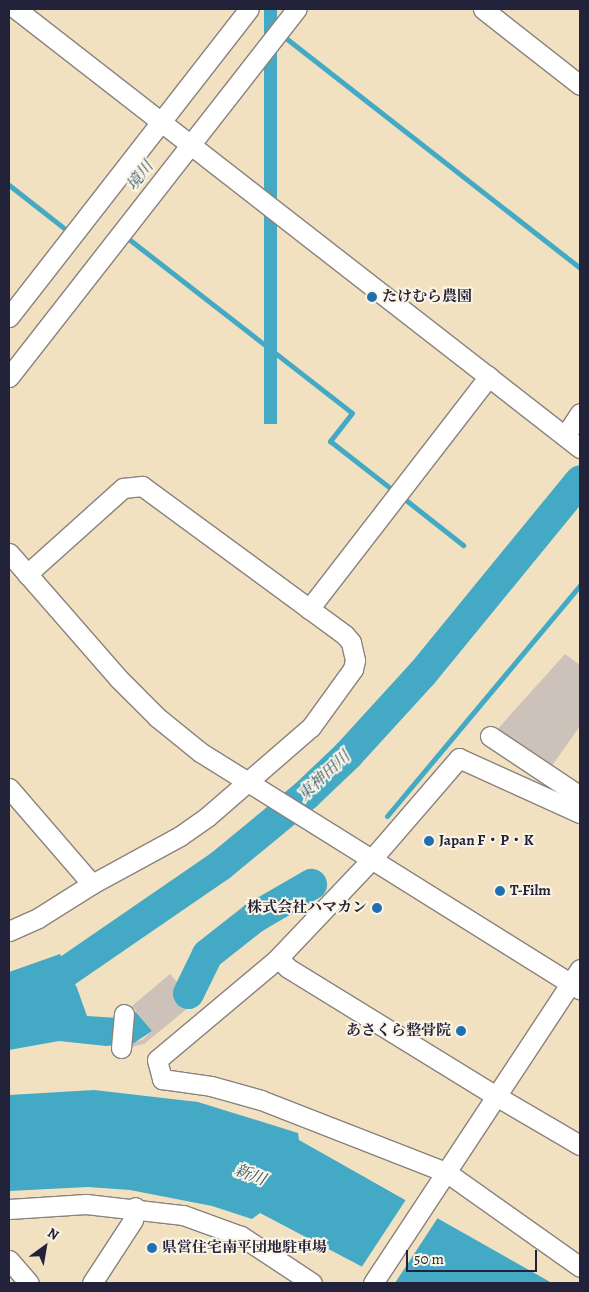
<!DOCTYPE html>
<meta charset="utf-8">
<style>
body{margin:0}
#map{position:relative;width:589px;height:1292px;overflow:hidden;background:#f1e1c1;font-family:Alegreya,"Noto Serif JP",serif}
div>[style]{position:absolute}
.industrial>*{inset:0;background:#ccc2b9}
.water>*{inset:0;background:#44a9c4;transform-origin:0 0}
.pier>*{inset:0;background:#f1e1c1}
.stream>*{height:5px;margin:-2.5px;padding:0 2.5px;transform-origin:2.5px;border-radius:2.5px;background:#44a9c4}
.river>*{height:31px;margin:-15.5px;padding:0 15.5px;transform-origin:15.5px;border-radius:15.5px;background:#44a9c4}
.roads{filter:drop-shadow(1px 0 #8a827e) drop-shadow(-1px 0 #8a827e) drop-shadow(0 1px #8a827e) drop-shadow(0 -1px #8a827e)}
.minor>*{height:19px;margin:-9.5px;padding:0 9.5px;transform-origin:9.5px;border-radius:9.5px;background:#fff}
.dots>*{width:14px;height:14px;translate:-50% -50%;box-sizing:border-box;border:2px solid #fcf5e5;border-radius:50%}
span{translate:-50% -50%;white-space:nowrap;text-align:center;line-height:1.15;-webkit-text-stroke:4px #fcf5e5;paint-order:stroke}
.poi-label{font-size:15px;color:#22223b;font-weight:700}
.left{translate:0 -50%;text-align:left}
.right{translate:-100% -50%;text-align:right}
.water-label{font-size:16px;color:#305872;font-style:italic}
.frame{position:absolute;inset:0;border:10px solid #22223b;pointer-events:none}
.north{position:absolute;left:20px;top:1222px;width:50px;height:50px;-webkit-text-stroke:4px #fcf5e5;paint-order:stroke;rotate:32deg;font-size:14px;font-weight:700;line-height:20px;text-align:center;color:#22223b}
.north::after{content:'';display:block;margin:auto;width:18px;height:22px;background:#22223b;clip-path:polygon(50% 0,100% 100%,50% 72%,0 100%)}
.scale{position:absolute;left:406px;top:1250px;width:131px;height:22px;box-sizing:border-box;border:2px solid #22223b;border-top:0;padding-left:6px;font-size:15px;line-height:18px;white-space:nowrap;color:#22223b;-webkit-text-stroke:4px #fcf5e5;paint-order:stroke}
</style>
<div id="map">
<div class="industrial">
<div style="clip-path:polygon(565px 654px,580px 665px,580px 726px,551px 767px,496px 731px)"></div>
<div style="clip-path:polygon(170px 974px,191px 998px,195px 994px,199px 999px,144px 1044px,126px 1048px,126px 1044px,142px 1040px,152px 1031px,132px 1006px)"></div>
</div>
<div class="water">
<div style="left:264px;top:9px;width:13px;height:415px"></div>
<div style="clip-path:polygon(60px 954px,77px 988px,87px 1016px,118px 1018px,136px 1012px,152px 1031px,134px 1043px,106px 1046px,59px 1041px,9px 1050px,9px 972px)"></div>
<div style="clip-path:polygon(94px 1090px,198px 1102px,298px 1133px,299px 1140px,552px 1283px,393px 1283px,260px 1213px,252px 1219px,212px 1206px,130px 1190px,88px 1187px,9px 1191px,9px 1095px)"></div>
</div>
<div class="pier">
<div style="clip-path:polygon(407px 1198px,439px 1216px,395px 1283px,388px 1283px,361px 1268px)"></div>
</div>
<div class="stream">
<div style="left:287px;top:39px;width:372px;rotate:38deg"></div>
<div style="left:9px;top:185px;width:76px;rotate:38.1deg"></div>
<div style="left:130px;top:240px;width:281px;rotate:37.9deg"></div>
<div style="left:352px;top:413px;width:36px;rotate:128deg"></div>
<div style="left:330px;top:441px;width:81px;rotate:38deg"></div>
<div style="left:402px;top:497px;width:78px;rotate:38.2deg"></div>
<div style="left:387px;top:816px;width:301px;rotate:-50.1deg"></div>
</div>
<div class="river">
<div style="left:188px;top:993px;width:43px;rotate:-64deg"></div>
<div style="left:207px;top:954px;width:60px;rotate:-38.2deg"></div>
<div style="left:254px;top:917px;width:66px;rotate:-30.1deg"></div>
<div style="left:9px;top:1010px;width:256px;rotate:-34.5deg"></div>
<div style="left:220px;top:865px;width:112px;rotate:-39.5deg"></div>
<div style="left:306px;top:794px;width:57px;rotate:-43.6deg"></div>
<div style="left:347px;top:755px;width:111px;rotate:-47.6deg"></div>
<div style="left:422px;top:673px;width:249px;rotate:-50.7deg"></div>
</div>
<div class="roads">
<div class="minor">
<div style="left:16px;top:9px;width:715px;rotate:37.9deg"></div>
<div style="left:483px;top:9px;width:123px;rotate:38.1deg"></div>
<div style="left:9px;top:317px;width:390px;rotate:-52.1deg"></div>
<div style="left:9px;top:377px;width:467px;rotate:-52deg"></div>
<div style="left:565px;top:436px;width:27px;rotate:-57deg"></div>
<div style="left:9px;top:553px;width:166px;rotate:48.9deg"></div>
<div style="left:118px;top:678px;width:55px;rotate:45deg"></div>
<div style="left:157px;top:717px;width:55px;rotate:39.1deg"></div>
<div style="left:200px;top:752px;width:448px;rotate:32deg"></div>
<div style="left:309px;top:609px;width:294px;rotate:-52.3deg"></div>
<div style="left:490px;top:736px;width:108px;rotate:33.7deg"></div>
<div style="left:9px;top:788px;width:127px;rotate:49.2deg"></div>
<div style="left:580px;top:813px;width:133px;rotate:-155.6deg"></div>
<div style="left:459px;top:758px;width:135px;rotate:130.8deg"></div>
<div style="left:371px;top:860px;width:138px;rotate:133.5deg"></div>
<div style="left:276px;top:960px;width:155px;rotate:140deg"></div>
<div style="left:157px;top:1060px;width:20px;rotate:75deg"></div>
<div style="left:162px;top:1079px;width:49px;rotate:8.1deg"></div>
<div style="left:211px;top:1086px;width:52px;rotate:15.6deg"></div>
<div style="left:261px;top:1100px;width:199px;rotate:21.3deg"></div>
<div style="left:446px;top:1172px;width:164px;rotate:35.3deg"></div>
<div style="left:9px;top:931px;width:32px;rotate:-24deg"></div>
<div style="left:38px;top:918px;width:64px;rotate:-32.2deg"></div>
<div style="left:92px;top:884px;width:100px;rotate:-28.6deg"></div>
<div style="left:180px;top:836px;width:33px;rotate:-35deg"></div>
<div style="left:207px;top:817px;width:138px;rotate:-40.9deg"></div>
<div style="left:311px;top:727px;width:72px;rotate:-54.1deg"></div>
<div style="left:353px;top:669px;width:9px;rotate:-77deg"></div>
<div style="left:355px;top:660px;width:18px;rotate:-103deg"></div>
<div style="left:351px;top:642px;width:9px;rotate:-131deg"></div>
<div style="left:345px;top:635px;width:252px;rotate:-143.7deg"></div>
<div style="left:142px;top:486px;width:19px;rotate:174deg"></div>
<div style="left:123px;top:488px;width:129px;rotate:138.1deg"></div>
<div style="left:278px;top:958px;width:14px;rotate:45deg"></div>
<div style="left:288px;top:968px;width:244px;rotate:31.6deg"></div>
<div style="left:496px;top:1096px;width:97px;rotate:30.3deg"></div>
<div style="left:121px;top:1048px;width:34px;rotate:-85deg"></div>
<div style="left:9px;top:1209px;width:77px;rotate:-3.7deg"></div>
<div style="left:86px;top:1204px;width:98px;rotate:6.5deg"></div>
<div style="left:183px;top:1215px;width:62px;rotate:19.9deg"></div>
<div style="left:241px;top:1236px;width:85px;rotate:33.5deg"></div>
<div style="left:9px;top:1260px;width:30px;rotate:49deg"></div>
<div style="left:92px;top:1283px;width:75px;rotate:-56.9deg"></div>
<div style="left:133px;top:1220px;width:13px;rotate:-81deg"></div>
<div style="left:373px;top:1283px;width:376px;rotate:-56.6deg"></div>
</div>
</div>
<div class="dots">
<div style="left:372px;top:297px;background:#1f6fb2"></div>
<div style="left:429px;top:841px;background:#1f6fb2"></div>
<div style="left:500px;top:891px;background:#1f6fb2"></div>
<div style="left:377px;top:908px;background:#1f6fb2"></div>
<div style="left:461px;top:1031px;background:#1f6fb2"></div>
<div style="left:152px;top:1248px;background:#1f6fb2"></div>
</div>
<div class="poi-label">
<span class="left" style="left:382px;top:297px">たけむら農園</span>
<span class="left" style="left:439px;top:841px">Japan F・P・K</span>
<span class="left" style="left:510px;top:891px">T-Film</span>
<span class="right" style="left:367px;top:908px">株式会社ハマカン</span>
<span class="right" style="left:451px;top:1031px">あさくら整骨院</span>
<span class="left" style="left:162px;top:1248px">県営住宅南平団地駐車場</span>
</div>
<div class="water-label">
<span style="left:140px;top:176px;rotate:-52deg">境川</span>
<span style="left:324px;top:776px;rotate:-43deg">東神田川</span>
<span style="left:250px;top:1175px;rotate:21deg">新川</span>
</div>
<div class="frame"></div>
<div class="north">N</div>
<div class="scale">50 m</div>
</div>
